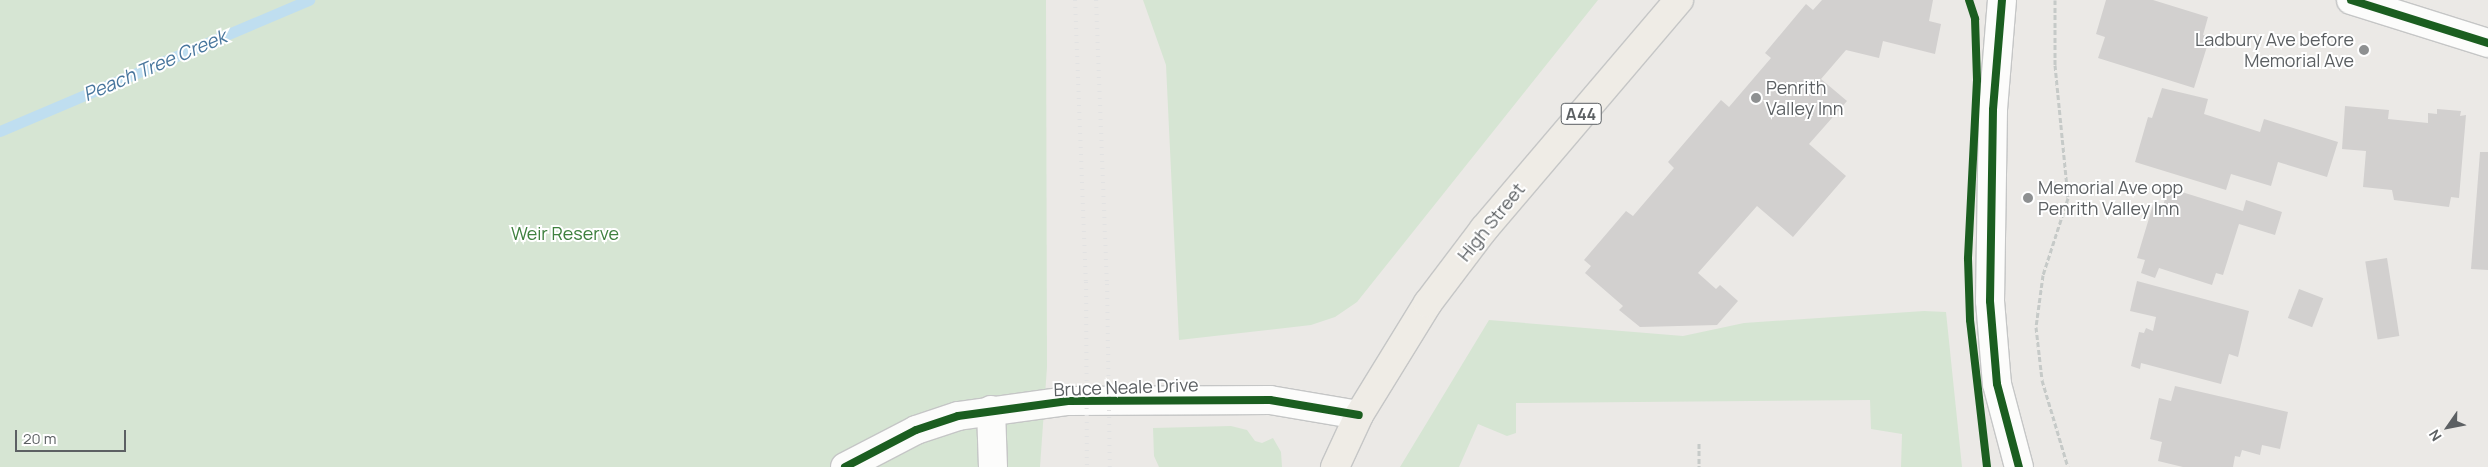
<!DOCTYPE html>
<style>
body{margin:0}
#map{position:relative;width:2488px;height:467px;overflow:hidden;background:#ebe9e6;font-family:Manrope,sans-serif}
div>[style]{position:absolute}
.green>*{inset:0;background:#d6e5d3}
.stream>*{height:11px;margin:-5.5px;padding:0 5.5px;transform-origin:5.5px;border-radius:5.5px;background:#bfdef0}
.building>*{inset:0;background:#d2d0cf;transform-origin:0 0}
.path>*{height:3px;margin-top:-1.5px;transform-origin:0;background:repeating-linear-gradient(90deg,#c6cac8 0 5px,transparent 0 7.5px)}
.roads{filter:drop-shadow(1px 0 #c5c6c6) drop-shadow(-1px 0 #c5c6c6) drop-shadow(0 1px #c5c6c6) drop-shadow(0 -1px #c5c6c6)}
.minor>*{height:28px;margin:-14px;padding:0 14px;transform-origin:14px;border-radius:14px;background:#fcfcfb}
.trunk>*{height:28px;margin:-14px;padding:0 14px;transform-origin:14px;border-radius:14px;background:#efece6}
.rail>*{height:4px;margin-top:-2px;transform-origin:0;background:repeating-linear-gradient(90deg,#e2e2e2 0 1px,transparent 0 7px)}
.cycleway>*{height:8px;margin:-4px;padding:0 4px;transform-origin:4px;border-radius:4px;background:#1b5e20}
.dots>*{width:14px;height:14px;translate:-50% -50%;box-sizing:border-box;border:2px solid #fff;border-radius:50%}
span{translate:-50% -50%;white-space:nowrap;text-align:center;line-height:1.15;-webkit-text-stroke:4px #fff;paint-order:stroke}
.shield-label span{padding:1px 4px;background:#fff;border:1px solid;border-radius:4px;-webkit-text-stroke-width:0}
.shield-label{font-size:16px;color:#5c6063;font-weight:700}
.poi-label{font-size:18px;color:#5c6063}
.right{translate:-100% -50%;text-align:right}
.left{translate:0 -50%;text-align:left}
.street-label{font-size:18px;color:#5c6063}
.park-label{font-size:18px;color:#3f803f}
.water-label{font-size:19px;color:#48769d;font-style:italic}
.north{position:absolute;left:2423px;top:402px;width:50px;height:50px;-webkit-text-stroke:4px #fff;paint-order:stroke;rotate:237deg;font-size:14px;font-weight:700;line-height:20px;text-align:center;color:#5c6063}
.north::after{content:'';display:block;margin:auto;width:18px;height:22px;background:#5c6063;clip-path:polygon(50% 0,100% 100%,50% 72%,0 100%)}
.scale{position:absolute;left:15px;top:430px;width:111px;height:22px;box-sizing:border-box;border:2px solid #5c6063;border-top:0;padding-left:6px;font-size:15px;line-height:18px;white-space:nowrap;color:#5c6063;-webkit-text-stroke:4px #fff;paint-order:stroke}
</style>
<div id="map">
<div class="green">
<div style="clip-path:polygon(0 0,1046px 0,1047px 367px,1040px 467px,0 467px)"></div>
<div style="clip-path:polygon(1143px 0,1598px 0,1357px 302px,1335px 317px,1311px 325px,1179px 340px,1166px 65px)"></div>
<div style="clip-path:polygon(1924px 311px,1946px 312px,1962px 467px,1901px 467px,1902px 434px,1871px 429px,1870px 400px,1516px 403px,1516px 433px,1507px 436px,1478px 424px,1459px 467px,1400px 467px,1489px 320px,1683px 336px,1744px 323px)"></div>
<div style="clip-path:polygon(1231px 426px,1247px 430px,1255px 441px,1262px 443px,1273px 438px,1281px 452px,1282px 467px,1159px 467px,1154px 456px,1153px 428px)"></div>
</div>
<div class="stream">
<div style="left:0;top:131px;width:336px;rotate:-23deg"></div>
</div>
<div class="building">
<div style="clip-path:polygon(1822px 0,1933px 0,1929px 21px,1941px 24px,1935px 54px,1883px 41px,1879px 58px,1846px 50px,1821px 79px,1847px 101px,1809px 144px,1846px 176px,1793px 237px,1757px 206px,1698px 273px,1716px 289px,1720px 285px,1738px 301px,1717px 325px,1640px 327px,1619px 310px,1623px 306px,1585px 273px,1591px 266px,1584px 260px,1626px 211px,1633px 216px,1674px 168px,1668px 162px,1721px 100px,1729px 107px,1771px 58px,1765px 53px,1806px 4px,1813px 10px)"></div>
<div style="clip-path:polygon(2106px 0,2153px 0,2208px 17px,2203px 35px,2210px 37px,2194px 88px,2098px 58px,2105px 37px,2096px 34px)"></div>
<div style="clip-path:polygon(2162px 88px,2208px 99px,2204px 114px,2260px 132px,2264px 119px,2338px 142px,2327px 177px,2278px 162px,2271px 186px,2231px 174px,2226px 190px,2135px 162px,2148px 117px,2152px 118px)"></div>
<div style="clip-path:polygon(2345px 106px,2389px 110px,2388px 119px,2428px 123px,2428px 113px,2437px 114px,2437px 109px,2461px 111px,2460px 116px,2466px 115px,2459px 198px,2451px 197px,2449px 207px,2394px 200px,2392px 190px,2363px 187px,2366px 151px,2342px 149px)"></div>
<div style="clip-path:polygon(2480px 152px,2488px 152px,2488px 270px,2471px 269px)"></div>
<div style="clip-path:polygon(2169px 188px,2243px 211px,2246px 200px,2282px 212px,2275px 235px,2239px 224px,2223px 275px,2216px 273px,2212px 285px,2159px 268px,2155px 278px,2141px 273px,2145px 260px,2137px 258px,2153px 205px,2162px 208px)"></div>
<div style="left:2387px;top:258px;width:79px;height:22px;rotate:81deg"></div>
<div style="clip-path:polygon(2137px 281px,2249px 311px,2238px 357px,2229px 354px,2221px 384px,2141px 363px,2140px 369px,2131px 366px,2139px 332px,2144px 333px,2146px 328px,2153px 331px,2156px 317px,2130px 311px)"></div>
<div style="left:2299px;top:289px;width:26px;height:31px;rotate:21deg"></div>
<div style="clip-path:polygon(2175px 386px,2288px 412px,2280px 449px,2262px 445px,2260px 455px,2242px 450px,2240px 457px,2235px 456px,2233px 467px,2183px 467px,2158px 461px,2162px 442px,2150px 439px,2159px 398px,2171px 401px)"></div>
</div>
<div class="path">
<div style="left:2055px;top:0;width:65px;rotate:90deg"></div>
<div style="left:2055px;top:65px;width:134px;rotate:84.4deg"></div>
<div style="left:2068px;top:198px;width:81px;rotate:108deg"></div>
<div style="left:2043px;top:275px;width:52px;rotate:97.7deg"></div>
<div style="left:2036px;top:327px;width:53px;rotate:83.5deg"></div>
<div style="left:2042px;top:380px;width:91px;rotate:73.4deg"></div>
<div style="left:1699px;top:443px;width:24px;rotate:90deg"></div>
</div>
<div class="roads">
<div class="minor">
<div style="left:2002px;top:0;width:110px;rotate:94.7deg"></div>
<div style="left:1993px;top:110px;width:191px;rotate:90.9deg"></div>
<div style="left:1990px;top:301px;width:83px;rotate:85.2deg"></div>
<div style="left:1997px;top:384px;width:86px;rotate:75.2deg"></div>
<div style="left:2351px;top:0;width:144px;rotate:17.4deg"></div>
<div style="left:991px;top:410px;width:57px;rotate:88deg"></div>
<div style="left:845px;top:467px;width:80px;rotate:-27.5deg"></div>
<div style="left:916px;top:430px;width:44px;rotate:-18.4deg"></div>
<div style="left:958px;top:416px;width:111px;rotate:-7.8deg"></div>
<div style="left:1068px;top:401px;width:202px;rotate:-0.3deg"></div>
<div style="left:1270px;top:400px;width:90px;rotate:9.6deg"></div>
</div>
<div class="trunk">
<div style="left:1335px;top:467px;width:57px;rotate:-65.2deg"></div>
<div style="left:1359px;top:415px;width:132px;rotate:-58.4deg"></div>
<div style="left:1428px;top:303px;width:93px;rotate:-52.9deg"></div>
<div style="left:1484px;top:229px;width:301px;rotate:-49.6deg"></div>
</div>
</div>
<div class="rail">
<div style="left:1075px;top:0;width:282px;rotate:87.8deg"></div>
<div style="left:1086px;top:282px;width:185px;rotate:89.7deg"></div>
<div style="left:1096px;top:0;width:284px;rotate:87.8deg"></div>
<div style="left:1107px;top:284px;width:183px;rotate:89.1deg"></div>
</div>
<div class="cycleway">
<div style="left:1969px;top:0;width:20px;rotate:72deg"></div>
<div style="left:1975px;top:19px;width:61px;rotate:88.1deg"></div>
<div style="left:1977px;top:80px;width:179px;rotate:92.9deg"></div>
<div style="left:1968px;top:259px;width:61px;rotate:88.1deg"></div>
<div style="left:1970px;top:320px;width:148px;rotate:83.4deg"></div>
<div style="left:2002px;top:0;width:110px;rotate:94.7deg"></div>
<div style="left:1993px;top:110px;width:191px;rotate:90.9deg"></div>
<div style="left:1990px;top:301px;width:83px;rotate:85.2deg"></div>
<div style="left:1997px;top:384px;width:86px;rotate:75.2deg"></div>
<div style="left:2351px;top:0;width:144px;rotate:17.4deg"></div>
<div style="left:845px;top:467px;width:80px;rotate:-27.5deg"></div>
<div style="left:916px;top:430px;width:44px;rotate:-18.4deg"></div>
<div style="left:958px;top:416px;width:111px;rotate:-7.8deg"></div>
<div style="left:1068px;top:401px;width:202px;rotate:-0.3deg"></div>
<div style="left:1270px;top:400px;width:90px;rotate:9.6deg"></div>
</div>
<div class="dots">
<div style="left:2364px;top:50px;background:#8e9091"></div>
<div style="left:1756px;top:98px;background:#8e9091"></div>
<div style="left:2028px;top:198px;background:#8e9091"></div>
</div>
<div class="shield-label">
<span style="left:1581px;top:114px">A44</span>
</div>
<div class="poi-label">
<span class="right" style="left:2354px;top:50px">Ladbury Ave before<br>Memorial Ave</span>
<span class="left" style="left:1766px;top:98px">Penrith<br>Valley Inn</span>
<span class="left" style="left:2038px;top:198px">Memorial Ave opp<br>Penrith Valley Inn</span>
</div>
<div class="street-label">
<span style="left:1491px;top:222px;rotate:-51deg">High Street</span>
<span style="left:1126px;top:387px;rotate:-2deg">Bruce Neale Drive</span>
</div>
<div class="park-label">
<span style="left:565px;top:233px">Weir Reserve</span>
</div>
<div class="water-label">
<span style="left:155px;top:66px;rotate:-23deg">Peach Tree Creek</span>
</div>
<div class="north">N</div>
<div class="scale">20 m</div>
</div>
